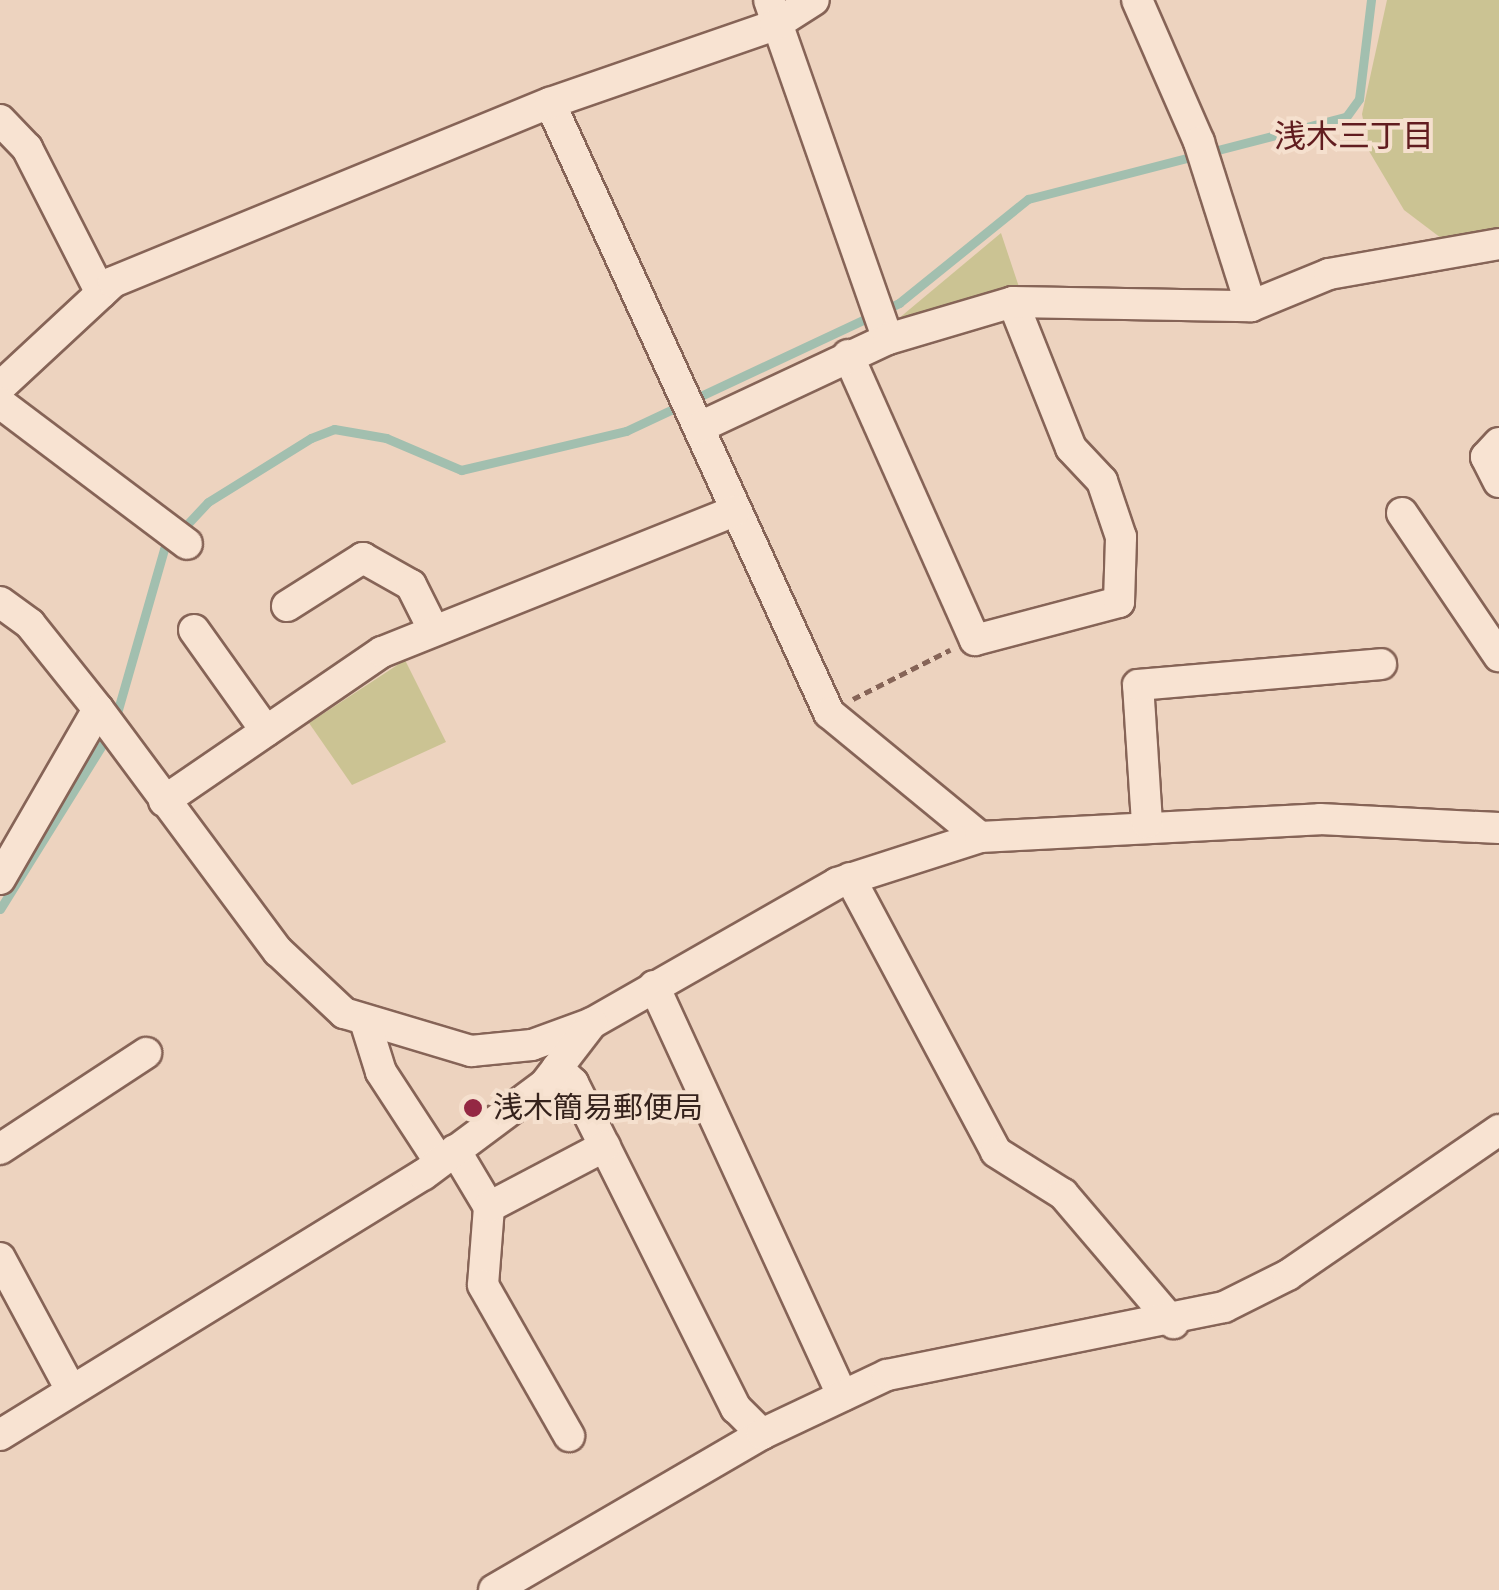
<!DOCTYPE html>
<meta charset="utf-8">
<style>
body{margin:0}
#map{position:relative;width:1499px;height:1590px;overflow:hidden;background:#edd3bf;font-family:"Zilla Slab","Noto Sans JP",serif}
div>[style]{position:absolute}
.green>*{inset:0;background:#cbc393}
.stream>*{height:9px;margin:-4.5px;padding:0 4.5px;transform-origin:4.5px;border-radius:4.5px;background:#a2bfaf}
.path>*{height:5px;margin-top:-2.5px;transform-origin:0;background:repeating-linear-gradient(90deg,#866457 0 8px,transparent 0 13px)}
.roads{filter:drop-shadow(2px 0 #866457) drop-shadow(-2px 0 #866457) drop-shadow(0 2px #866457) drop-shadow(0 -2px #866457)}
.minor>*{height:30px;margin:-15px;padding:0 15px;transform-origin:15px;border-radius:15px;background:#f8e3d2}
.dots>*{width:28px;height:28px;translate:-50% -50%;box-sizing:border-box;border:5px solid #f5e0ce;border-radius:50%}
span{translate:-50% -50%;white-space:nowrap;text-align:center;line-height:1.15;-webkit-text-stroke:8px #f5e0ce;paint-order:stroke}
.poi-label{font-size:30px;color:#35221c}
.left{translate:0 -50%;text-align:left}
.neighbourhood-label{font-size:32px;color:#611c1f}
</style>
<div id="map">
<div class="green">
<div style="clip-path:polygon(1387px 0,1499px 0,1499px 230px,1441px 238px,1404px 210px,1369px 151px,1362px 114px)"></div>
<div style="clip-path:polygon(1001px 233px,1021px 293px,892px 324px)"></div>
<div style="clip-path:polygon(405px 660px,446px 742px,352px 785px,309px 723px)"></div>
</div>
<div class="stream">
<div style="left:115px;top:720px;width:178px;rotate:-74deg"></div>
<div style="left:164px;top:549px;width:64px;rotate:-46.9deg"></div>
<div style="left:208px;top:502px;width:121px;rotate:-31.9deg"></div>
<div style="left:311px;top:438px;width:25px;rotate:-21deg"></div>
<div style="left:334px;top:429px;width:53px;rotate:9.8deg"></div>
<div style="left:386px;top:438px;width:82px;rotate:23.1deg"></div>
<div style="left:461px;top:470px;width:170px;rotate:-13.3deg"></div>
<div style="left:626px;top:431px;width:302px;rotate:-25.1deg"></div>
<div style="left:899px;top:303px;width:166px;rotate:-38.9deg"></div>
<div style="left:1028px;top:199px;width:328px;rotate:-14.5deg"></div>
<div style="left:1346px;top:117px;width:22px;rotate:-54deg"></div>
<div style="left:1359px;top:99px;width:100px;rotate:-83.1deg"></div>
<div style="left:0;top:909px;width:206px;rotate:-58.1deg"></div>
</div>
<div class="path">
<div style="left:853px;top:699px;width:109px;rotate:-26.8deg"></div>
</div>
<div class="roads">
<div class="minor">
<div style="left:769px;top:0;width:359px;rotate:70.7deg"></div>
<div style="left:1137px;top:0;width:155px;rotate:66.4deg"></div>
<div style="left:1199px;top:142px;width:172px;rotate:72.4deg"></div>
<div style="left:550px;top:103px;width:671px;rotate:65.42deg"></div>
<div style="left:829px;top:713px;width:195px;rotate:39.4deg"></div>
<div style="left:0;top:120px;width:39px;rotate:46deg"></div>
<div style="left:27px;top:148px;width:163px;rotate:63deg"></div>
<div style="left:848px;top:355px;width:312px;rotate:66deg"></div>
<div style="left:975px;top:640px;width:149px;rotate:-14.8deg"></div>
<div style="left:1119px;top:602px;width:65px;rotate:-88.2deg"></div>
<div style="left:1121px;top:537px;width:59px;rotate:-108.7deg"></div>
<div style="left:1102px;top:481px;width:45px;rotate:-133.2deg"></div>
<div style="left:1071px;top:448px;width:157px;rotate:-111.7deg"></div>
<div style="left:0;top:387px;width:154px;rotate:-42.9deg"></div>
<div style="left:113px;top:282px;width:472px;rotate:-22.3deg"></div>
<div style="left:550px;top:103px;width:238px;rotate:-19.1deg"></div>
<div style="left:775px;top:25px;width:46px;rotate:-32.7deg"></div>
<div style="left:0;top:403px;width:234px;rotate:37deg"></div>
<div style="left:700px;top:427px;width:208px;rotate:-25.1deg"></div>
<div style="left:888px;top:339px;width:130px;rotate:-16.5deg"></div>
<div style="left:1013px;top:302px;width:238px;rotate:1deg"></div>
<div style="left:1251px;top:306px;width:84px;rotate:-22.3deg"></div>
<div style="left:1329px;top:274px;width:173px;rotate:-10deg"></div>
<div style="left:1499px;top:443px;width:19px;rotate:133deg"></div>
<div style="left:1486px;top:457px;width:28px;rotate:63deg"></div>
<div style="left:1402px;top:513px;width:173px;rotate:55.9deg"></div>
<div style="left:0;top:602px;width:37px;rotate:36deg"></div>
<div style="left:30px;top:624px;width:109px;rotate:51.3deg"></div>
<div style="left:98px;top:709px;width:302px;rotate:53.4deg"></div>
<div style="left:278px;top:951px;width:91px;rotate:43.2deg"></div>
<div style="left:344px;top:1013px;width:133px;rotate:16.7deg"></div>
<div style="left:471px;top:1051px;width:61px;rotate:-5.6deg"></div>
<div style="left:532px;top:1045px;width:64px;rotate:-20.1deg"></div>
<div style="left:592px;top:1023px;width:282px;rotate:-29.7deg"></div>
<div style="left:837px;top:883px;width:150px;rotate:-17.8deg"></div>
<div style="left:980px;top:837px;width:340px;rotate:-3deg"></div>
<div style="left:1320px;top:819px;width:179px;rotate:2.9deg"></div>
<div style="left:287px;top:606px;width:90px;rotate:-32.3deg"></div>
<div style="left:363px;top:558px;width:55px;rotate:29.4deg"></div>
<div style="left:411px;top:585px;width:49px;rotate:63.4deg"></div>
<div style="left:194px;top:630px;width:124px;rotate:54.5deg"></div>
<div style="left:164px;top:801px;width:264px;rotate:-34.4deg"></div>
<div style="left:382px;top:652px;width:380px;rotate:-21.8deg"></div>
<div style="left:1147px;top:823px;width:138px;rotate:-93.7deg"></div>
<div style="left:1138px;top:685px;width:244px;rotate:-4.9deg"></div>
<div style="left:850px;top:878px;width:310px;rotate:61.9deg"></div>
<div style="left:996px;top:1152px;width:79px;rotate:32.1deg"></div>
<div style="left:1063px;top:1194px;width:170px;rotate:49.5deg"></div>
<div style="left:0;top:879px;width:196px;rotate:-60deg"></div>
<div style="left:654px;top:986px;width:451px;rotate:65.3deg"></div>
<div style="left:365px;top:1021px;width:53px;rotate:72.6deg"></div>
<div style="left:381px;top:1072px;width:106px;rotate:56.9deg"></div>
<div style="left:557px;top:1068px;width:22px;rotate:43deg"></div>
<div style="left:573px;top:1083px;width:364px;rotate:63.4deg"></div>
<div style="left:736px;top:1408px;width:37px;rotate:45deg"></div>
<div style="left:0;top:1149px;width:175px;rotate:-33.3deg"></div>
<div style="left:455px;top:1150px;width:66px;rotate:59.2deg"></div>
<div style="left:489px;top:1207px;width:78px;rotate:94.4deg"></div>
<div style="left:483px;top:1285px;width:174px;rotate:60.3deg"></div>
<div style="left:489px;top:1207px;width:131px;rotate:-27.7deg"></div>
<div style="left:0;top:1258px;width:148px;rotate:61.7deg"></div>
<div style="left:0;top:1435px;width:497px;rotate:-31.6deg"></div>
<div style="left:423px;top:1175px;width:152px;rotate:-36.7deg"></div>
<div style="left:545px;top:1084px;width:77px;rotate:-52.4deg"></div>
<div style="left:494px;top:1590px;width:310px;rotate:-30.2deg"></div>
<div style="left:762px;top:1434px;width:138px;rotate:-25.3deg"></div>
<div style="left:887px;top:1375px;width:344px;rotate:-11.4deg"></div>
<div style="left:1224px;top:1307px;width:72px;rotate:-26.6deg"></div>
<div style="left:1288px;top:1275px;width:256px;rotate:-34.5deg"></div>
</div>
</div>
<div class="dots">
<div style="left:473px;top:1108px;background:#942844"></div>
</div>
<div class="poi-label">
<span class="left" style="left:493px;top:1108px">浅木簡易郵便局</span>
</div>
<div class="neighbourhood-label">
<span style="left:1354px;top:136px">浅木三丁目</span>
</div>
</div>
